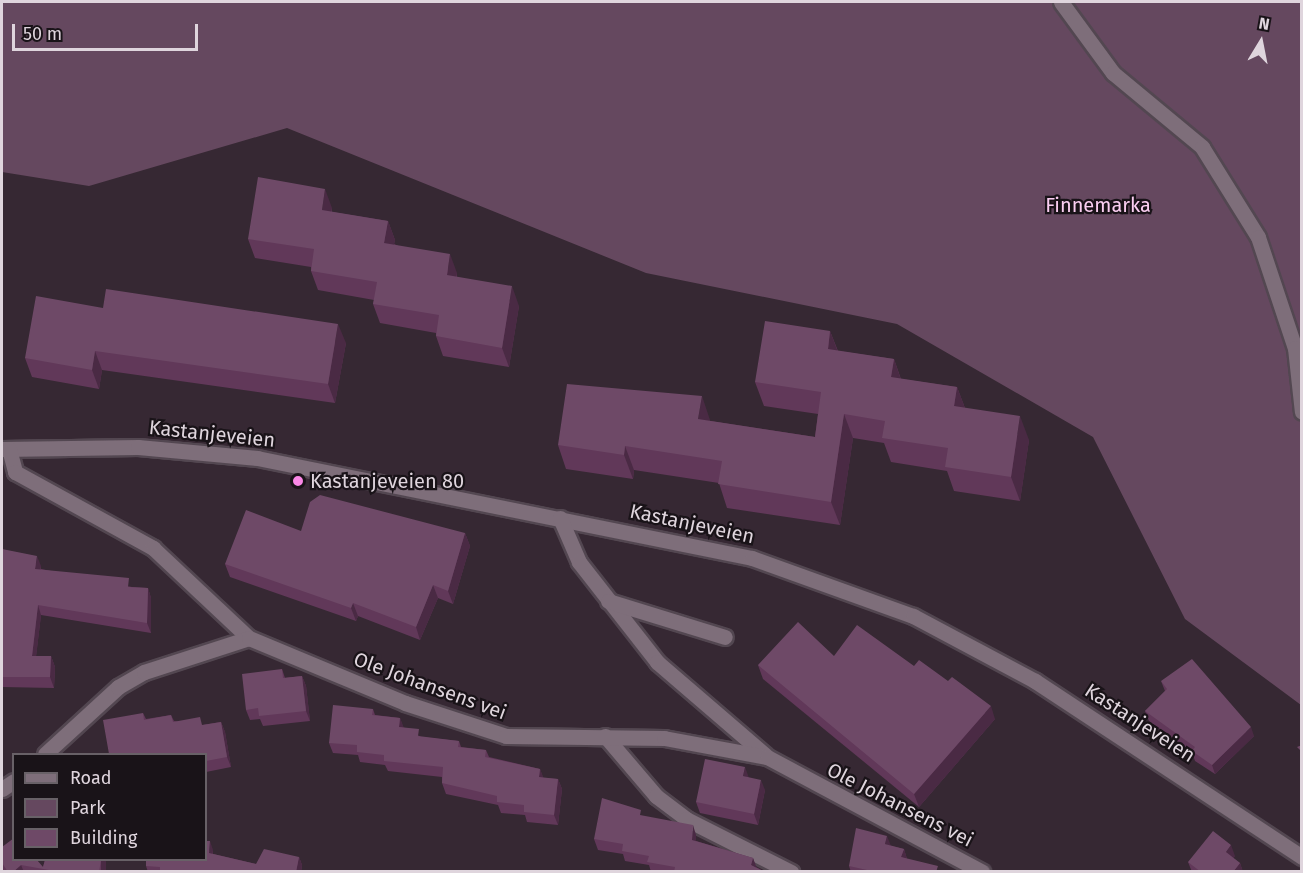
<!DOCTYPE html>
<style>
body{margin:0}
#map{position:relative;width:1303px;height:873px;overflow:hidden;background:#362833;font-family:"Fira Sans",sans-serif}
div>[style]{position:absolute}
.green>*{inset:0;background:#65485f}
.roads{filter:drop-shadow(2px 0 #534751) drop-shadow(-2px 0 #534751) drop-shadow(0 2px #534751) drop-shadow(0 -2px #534751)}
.street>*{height:15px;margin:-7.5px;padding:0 7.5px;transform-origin:7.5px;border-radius:7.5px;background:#7e6e7a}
.wall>*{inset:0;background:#613859}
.shaded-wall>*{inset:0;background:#4a2a44;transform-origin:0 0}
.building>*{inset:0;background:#6e4967}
.dots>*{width:16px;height:16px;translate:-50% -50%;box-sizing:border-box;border:3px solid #191318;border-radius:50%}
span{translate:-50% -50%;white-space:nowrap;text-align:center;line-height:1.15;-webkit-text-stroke:4.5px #191318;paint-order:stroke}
.park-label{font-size:20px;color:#facef1}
.street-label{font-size:20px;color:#dfd5dd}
.poi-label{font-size:20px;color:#dfd5dd}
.left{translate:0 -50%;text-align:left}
.frame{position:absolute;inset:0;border:3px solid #dfd5dd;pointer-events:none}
.legend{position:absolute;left:12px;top:753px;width:195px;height:108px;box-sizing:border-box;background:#191318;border:2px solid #686167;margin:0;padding:8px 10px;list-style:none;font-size:18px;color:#dfd5dd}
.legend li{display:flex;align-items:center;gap:12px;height:30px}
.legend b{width:30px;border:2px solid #686167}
.north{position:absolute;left:1231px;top:12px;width:60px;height:60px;-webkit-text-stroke:4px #191318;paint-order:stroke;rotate:10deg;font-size:16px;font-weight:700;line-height:24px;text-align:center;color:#dfd5dd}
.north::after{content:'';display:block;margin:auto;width:21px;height:27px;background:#dfd5dd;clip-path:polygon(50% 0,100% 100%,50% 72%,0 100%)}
.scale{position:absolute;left:12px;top:24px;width:186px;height:27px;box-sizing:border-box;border:3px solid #dfd5dd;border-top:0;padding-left:8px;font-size:18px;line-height:21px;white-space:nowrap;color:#dfd5dd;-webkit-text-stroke:4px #191318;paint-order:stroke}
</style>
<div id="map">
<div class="green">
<div style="clip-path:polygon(2px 2px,1301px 2px,1301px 705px,1185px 619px,1093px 437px,897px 324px,646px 273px,287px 128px,89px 186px,2px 172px)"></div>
</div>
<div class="roads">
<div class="street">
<div style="left:1061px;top:2px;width:88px;rotate:53.8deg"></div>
<div style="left:1113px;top:73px;width:116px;rotate:39.7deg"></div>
<div style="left:1202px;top:147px;width:106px;rotate:58.1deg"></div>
<div style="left:1258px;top:237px;width:117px;rotate:71.6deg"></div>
<div style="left:1295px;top:348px;width:64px;rotate:83.8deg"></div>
<div style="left:2px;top:449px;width:136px;rotate:-0.8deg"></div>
<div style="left:138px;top:447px;width:120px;rotate:5.3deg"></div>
<div style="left:257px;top:458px;width:505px;rotate:11.42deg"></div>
<div style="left:752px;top:558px;width:171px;rotate:19.8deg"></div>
<div style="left:913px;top:616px;width:138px;rotate:28deg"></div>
<div style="left:1035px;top:681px;width:320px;rotate:33.4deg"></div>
<div style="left:9px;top:449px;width:24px;rotate:75deg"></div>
<div style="left:15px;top:472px;width:158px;rotate:28.8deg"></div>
<div style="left:153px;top:548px;width:132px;rotate:43.2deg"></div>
<div style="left:560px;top:518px;width:48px;rotate:66.6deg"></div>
<div style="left:579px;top:562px;width:127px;rotate:52deg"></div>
<div style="left:657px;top:662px;width:143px;rotate:40.7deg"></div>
<div style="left:608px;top:601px;width:122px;rotate:17.1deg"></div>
<div style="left:605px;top:736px;width:79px;rotate:49.6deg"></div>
<div style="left:656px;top:796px;width:38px;rotate:37deg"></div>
<div style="left:686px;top:819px;width:118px;rotate:26.8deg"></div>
<div style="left:45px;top:754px;width:99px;rotate:-42.5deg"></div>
<div style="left:118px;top:687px;width:30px;rotate:-30deg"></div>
<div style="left:144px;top:672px;width:110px;rotate:-17.9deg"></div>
<div style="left:249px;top:638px;width:169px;rotate:22.6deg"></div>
<div style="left:405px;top:703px;width:106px;rotate:18.1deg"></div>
<div style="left:506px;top:736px;width:158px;rotate:0.7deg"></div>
<div style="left:664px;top:738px;width:105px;rotate:10.5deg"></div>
<div style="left:767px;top:757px;width:244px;rotate:28.1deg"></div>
<div style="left:2px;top:789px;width:14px;rotate:-34deg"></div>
</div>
</div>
<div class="wall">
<div style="clip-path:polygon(332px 208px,332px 212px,388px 221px,395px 240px,394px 244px,457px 273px,457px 277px,519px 306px,509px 367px,443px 356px,436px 336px,436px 333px,380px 323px,373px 304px,374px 300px,318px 290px,311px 271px,311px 267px,255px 258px,248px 239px)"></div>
<div style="clip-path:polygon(103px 308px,346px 343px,335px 403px,102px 370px,99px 389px,32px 377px,25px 358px)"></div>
<div style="clip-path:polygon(830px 331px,838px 351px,894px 359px,901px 379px,957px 387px,965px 408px,1029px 440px,1020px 501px,954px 491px,947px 471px,891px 462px,884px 443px,853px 438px,840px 525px,727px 508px,719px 483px,634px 470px,633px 479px,566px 469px,558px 445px,710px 420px,710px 421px,815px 437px,818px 414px,764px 406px,755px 382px)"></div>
<div style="clip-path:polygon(301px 531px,465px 533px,470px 546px,453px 604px,438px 598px,420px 640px,358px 616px,356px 621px,230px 577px,225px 564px)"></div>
<div style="clip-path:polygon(2px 549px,41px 566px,41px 569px,132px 587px,148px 588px,151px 598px,151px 633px,41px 615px,36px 656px,51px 656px,55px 667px,54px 688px,2px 687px)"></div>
<div style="clip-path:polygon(834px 656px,914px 666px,995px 719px,919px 807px,763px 679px,758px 665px)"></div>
<div style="clip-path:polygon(282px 669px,285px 678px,302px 676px,306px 686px,310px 721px,263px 726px,260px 719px,250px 720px,246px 710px)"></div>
<div style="clip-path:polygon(1161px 681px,1254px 736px,1215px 774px,1195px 761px,1192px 752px,1149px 721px,1145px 711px,1165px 691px)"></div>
<div style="clip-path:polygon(373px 709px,375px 715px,400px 718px,403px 727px,421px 737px,459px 741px,461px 747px,486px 750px,489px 757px,540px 769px,543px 778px,558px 779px,562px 789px,558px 825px,527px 822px,525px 815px,501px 813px,498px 805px,446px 794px,442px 783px,442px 777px,388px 771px,385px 765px,360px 762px,358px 755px,333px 753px,329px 743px)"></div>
<div style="clip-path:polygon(143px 713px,146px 719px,171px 715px,174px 721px,203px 725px,221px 722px,225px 732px,231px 767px,206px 772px,206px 754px,109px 754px)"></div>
<div style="clip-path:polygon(748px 777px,765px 790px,758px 825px,700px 813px,696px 802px)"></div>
<div style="clip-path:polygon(643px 816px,696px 835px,696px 841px,753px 858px,756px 867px,765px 872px,651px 872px,649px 865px,625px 861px,623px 854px,598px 850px,594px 839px)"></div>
<div style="clip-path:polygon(891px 846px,904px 849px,907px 859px,940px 872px,851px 872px,849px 866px)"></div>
<div style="clip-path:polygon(2px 847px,43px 867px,45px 860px,106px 860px,104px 872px,4px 872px,2px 868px)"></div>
<div style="clip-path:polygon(213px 850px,213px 854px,256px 864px,299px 857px,302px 865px,301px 872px,148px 872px,146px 866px)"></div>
<div style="clip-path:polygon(1235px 856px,1233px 858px,1240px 863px,1243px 872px,1192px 872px,1188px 862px)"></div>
</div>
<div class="shaded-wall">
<div style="clip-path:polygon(325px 189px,332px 208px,329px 230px,322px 210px)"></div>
<div style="clip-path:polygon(388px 221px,395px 240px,391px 262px,384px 243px)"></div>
<div style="clip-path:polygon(450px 254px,457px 273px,454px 295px,447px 275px)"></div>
<div style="clip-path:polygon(512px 286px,519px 306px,509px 367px,502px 348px)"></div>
<div style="clip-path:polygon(338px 324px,346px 343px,335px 403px,328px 384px)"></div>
<div style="clip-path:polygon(830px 331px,839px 355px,828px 349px)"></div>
<div style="clip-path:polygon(95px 351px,102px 370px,99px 389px,92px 370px)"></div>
<div style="clip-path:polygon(894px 359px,902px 383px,891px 377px)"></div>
<div style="clip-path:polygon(957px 387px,966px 411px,954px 406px)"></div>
<div style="clip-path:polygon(702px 396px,710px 420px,707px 443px,698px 419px)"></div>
<div style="clip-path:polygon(844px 414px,853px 438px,840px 525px,831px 502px)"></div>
<div style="clip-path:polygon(1020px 416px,1029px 440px,1020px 501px,1011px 477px)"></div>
<div style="clip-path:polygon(625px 446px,634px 470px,633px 479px,624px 455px)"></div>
<div style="clip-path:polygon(465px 533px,470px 546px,453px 604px,448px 591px)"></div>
<div style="clip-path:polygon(37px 556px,41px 566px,39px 579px,35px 569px)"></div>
<div style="clip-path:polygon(433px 585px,438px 598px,420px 640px,416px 627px)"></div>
<div style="clip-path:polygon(148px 588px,151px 598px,151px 633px,147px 623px)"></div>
<div style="clip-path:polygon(353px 603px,358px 616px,356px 621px,351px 608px)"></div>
<div style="clip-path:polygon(38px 605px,41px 615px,35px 666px,32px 656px)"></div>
<div style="clip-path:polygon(51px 656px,55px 667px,54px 688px,50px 677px)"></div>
<div style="clip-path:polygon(302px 676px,306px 686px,310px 721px,306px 711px)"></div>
<div style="clip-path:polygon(991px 706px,995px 719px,919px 807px,914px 794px)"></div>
<div style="clip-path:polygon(400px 718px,404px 728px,399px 727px)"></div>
<div style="clip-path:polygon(221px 722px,225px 732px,231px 767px,227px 757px)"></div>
<div style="clip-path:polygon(1251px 727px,1254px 736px,1215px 774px,1212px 765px)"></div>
<div style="clip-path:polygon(745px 767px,749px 778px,743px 776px)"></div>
<div style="clip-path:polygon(540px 769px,544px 779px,539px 777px)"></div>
<div style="clip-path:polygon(558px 779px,562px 789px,558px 825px,554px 815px)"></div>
<div style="clip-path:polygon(761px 780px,765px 790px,758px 825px,754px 814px)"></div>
<div style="clip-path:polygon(693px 825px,696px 835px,696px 851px,692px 840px)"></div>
<div style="clip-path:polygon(887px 836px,891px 846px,885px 844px)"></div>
<div style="clip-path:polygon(210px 841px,213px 850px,212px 861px,209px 853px)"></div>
<div style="clip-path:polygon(1231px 845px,1235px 856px,1230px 863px,1226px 852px)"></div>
<div style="clip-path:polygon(904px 849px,907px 859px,901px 857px)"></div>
<div style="clip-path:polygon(299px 857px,302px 865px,301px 872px,296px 872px)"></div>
<div style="clip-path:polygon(753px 858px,757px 869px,751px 865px)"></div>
<div style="left:101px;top:860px;width:5px;height:12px"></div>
<div style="clip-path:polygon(1240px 863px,1243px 872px,1233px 872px)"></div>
<div style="clip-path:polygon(21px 865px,24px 872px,13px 872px)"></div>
</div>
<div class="building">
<div style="clip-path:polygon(258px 177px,325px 189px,322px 210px,388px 221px,384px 243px,450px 254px,447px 275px,512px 286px,502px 348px,436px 336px,439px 315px,373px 304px,377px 282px,311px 271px,314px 249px,248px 239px)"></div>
<div style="clip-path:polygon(106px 289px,338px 324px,328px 384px,95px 351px,92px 370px,25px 358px,36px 296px,103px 308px)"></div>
<div style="clip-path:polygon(765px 321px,830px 331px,828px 349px,894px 359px,891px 377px,957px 387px,954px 406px,1020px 416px,1011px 477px,945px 467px,948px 448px,882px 438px,885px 421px,844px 414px,831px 502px,718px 484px,722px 461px,625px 446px,624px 455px,558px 445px,567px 384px,702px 396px,698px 419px,815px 437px,821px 392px,755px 382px)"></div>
<div style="clip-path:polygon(320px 495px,465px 533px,448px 591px,433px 585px,416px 627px,353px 603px,351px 608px,225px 564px,246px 510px,301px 531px,310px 502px)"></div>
<div style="clip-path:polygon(2px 549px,37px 556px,35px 569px,129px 578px,128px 587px,148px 588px,147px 623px,38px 605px,32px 656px,51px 656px,50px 677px,2px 677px)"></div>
<div style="clip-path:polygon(798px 622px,834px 656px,857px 625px,914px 666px,919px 660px,948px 681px,952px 677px,991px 706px,914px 794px,758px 665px)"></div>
<div style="clip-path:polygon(1192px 659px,1251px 727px,1212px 765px,1192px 751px,1195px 747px,1145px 711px,1167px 689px,1161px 681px)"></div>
<div style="clip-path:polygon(282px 669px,283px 678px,302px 676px,306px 711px,259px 716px,258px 708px,246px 710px,242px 674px)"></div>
<div style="clip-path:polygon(333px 705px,373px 709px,372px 715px,400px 718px,399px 727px,419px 729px,418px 736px,459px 741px,458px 747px,486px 750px,485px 757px,540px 769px,539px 777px,558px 779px,554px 815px,524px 812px,524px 805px,497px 802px,497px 796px,442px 783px,443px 767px,384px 761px,384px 755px,357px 752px,357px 745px,329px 743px)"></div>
<div style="clip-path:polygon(143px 713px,144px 720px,171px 715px,173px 722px,200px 717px,202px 725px,221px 722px,227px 757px,206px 761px,206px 754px,109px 754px,103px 720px)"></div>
<div style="clip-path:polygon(1302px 745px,1302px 752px,1297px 747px)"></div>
<div style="clip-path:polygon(705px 759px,745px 767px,743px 776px,761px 780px,754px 814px,696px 802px)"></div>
<div style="clip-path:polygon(602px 798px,641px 810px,640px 815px,693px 825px,692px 840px,753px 858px,751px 865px,765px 872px,674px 872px,675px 867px,647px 862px,649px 856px,622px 851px,623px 844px,594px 839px)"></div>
<div style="clip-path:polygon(856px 828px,887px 836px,885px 844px,904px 849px,901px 857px,938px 866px,936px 872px,866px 872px,867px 870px,849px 866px)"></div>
<div style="clip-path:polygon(1213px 831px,1231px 845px,1226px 852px,1240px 863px,1233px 872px,1201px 872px,1188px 862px)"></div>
<div style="clip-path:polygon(14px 838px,14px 860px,37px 860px,43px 867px,45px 860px,101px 860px,99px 872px,60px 872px,21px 865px,13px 872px,8px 872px,2px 863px,2px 847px)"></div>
<div style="clip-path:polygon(206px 841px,210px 841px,209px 853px,256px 864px,264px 849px,299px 857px,296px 872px,160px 872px,160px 867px,146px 866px,146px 860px,206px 860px)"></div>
</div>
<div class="dots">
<div style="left:298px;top:481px;background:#fa87e6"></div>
</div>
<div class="park-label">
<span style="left:1098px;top:205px">Finnemarka</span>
</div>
<div class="street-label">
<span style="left:212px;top:434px;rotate:6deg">Kastanjeveien</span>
<span style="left:692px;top:524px;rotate:12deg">Kastanjeveien</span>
<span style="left:430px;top:686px;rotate:20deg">Ole Johansens vei</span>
<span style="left:1140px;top:723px;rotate:33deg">Kastanjeveien</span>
<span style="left:900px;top:805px;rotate:27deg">Ole Johansens vei</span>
</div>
<div class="poi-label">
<span class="left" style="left:310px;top:481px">Kastanjeveien 80</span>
</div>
<div class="frame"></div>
<ul class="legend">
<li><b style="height:8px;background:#7e6e7a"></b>Road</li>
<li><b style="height:16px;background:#65485f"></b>Park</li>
<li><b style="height:16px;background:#6e4967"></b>Building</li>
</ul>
<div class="north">N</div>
<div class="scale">50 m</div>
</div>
